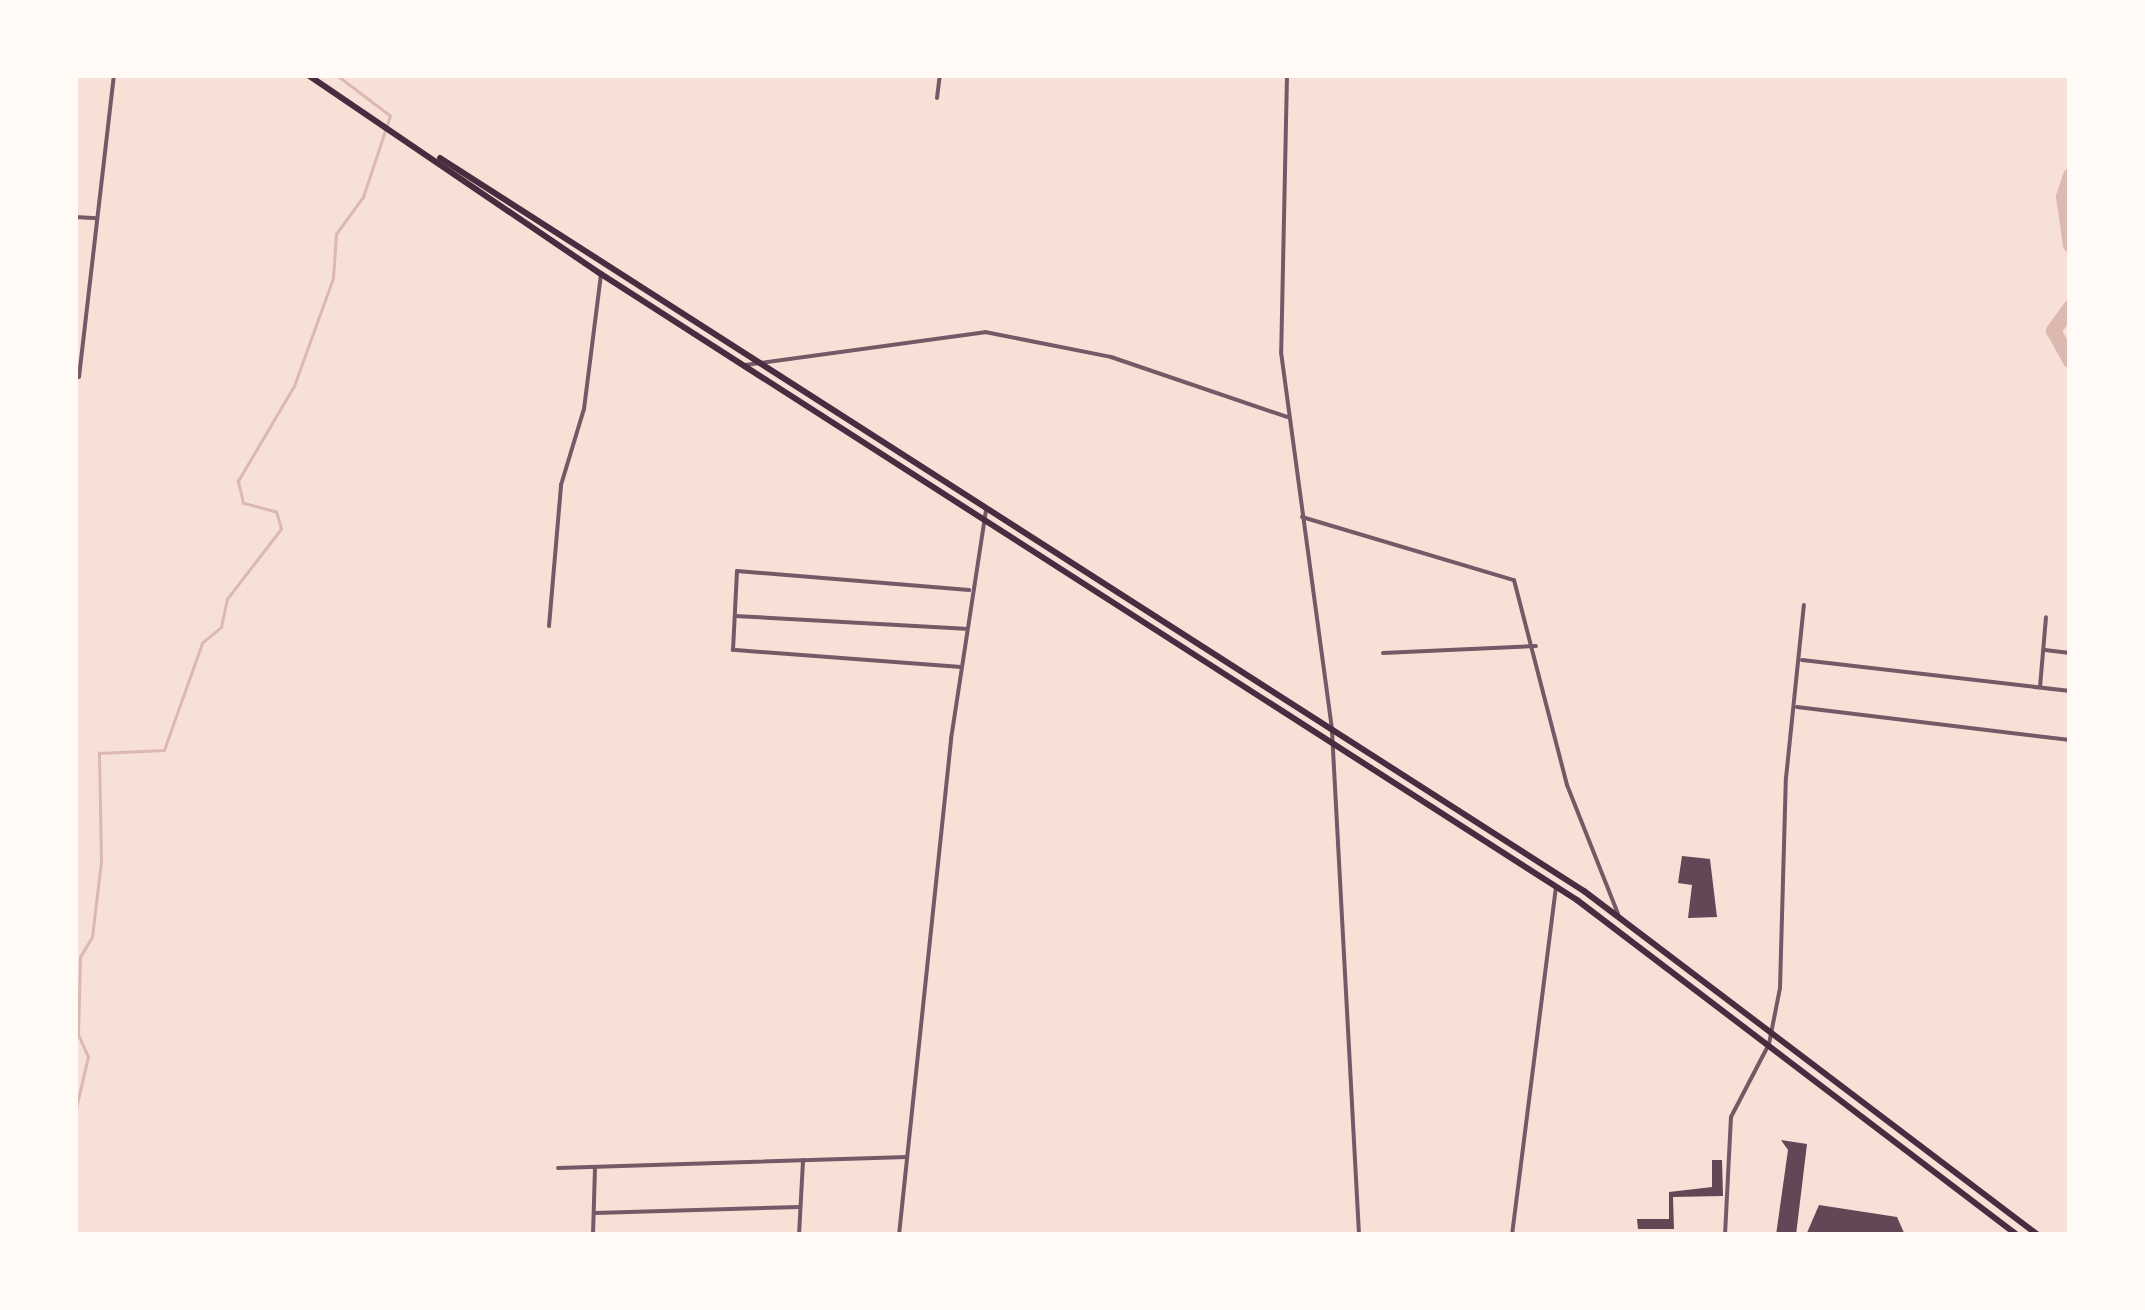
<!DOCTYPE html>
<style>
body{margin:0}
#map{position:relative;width:2145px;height:1310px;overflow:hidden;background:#f7e1d7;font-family:"Nunito Sans",sans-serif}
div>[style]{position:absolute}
.stream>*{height:2.5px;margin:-1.25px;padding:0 1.25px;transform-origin:1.25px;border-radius:1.25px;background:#dcb8b0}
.river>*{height:15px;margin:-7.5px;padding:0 7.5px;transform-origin:7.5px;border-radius:7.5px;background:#dcb8b0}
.building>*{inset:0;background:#644757}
.minor>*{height:4px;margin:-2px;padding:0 2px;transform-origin:2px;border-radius:2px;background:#755966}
.primary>*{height:6px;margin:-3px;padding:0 3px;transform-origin:3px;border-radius:3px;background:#4a2c40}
span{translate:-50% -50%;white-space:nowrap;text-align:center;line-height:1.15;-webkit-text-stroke:9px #fffaf5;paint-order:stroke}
.frame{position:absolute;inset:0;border:78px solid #fffaf5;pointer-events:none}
</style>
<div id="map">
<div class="stream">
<div style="left:75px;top:1112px;width:57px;rotate:-76.7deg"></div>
<div style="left:88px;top:1057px;width:24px;rotate:-114deg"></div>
<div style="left:78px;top:1035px;width:78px;rotate:-88.5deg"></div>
<div style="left:80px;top:957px;width:23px;rotate:-59deg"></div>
<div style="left:92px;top:937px;width:77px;rotate:-83.2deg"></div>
<div style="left:101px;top:861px;width:108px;rotate:-91.1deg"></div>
<div style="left:99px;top:753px;width:65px;rotate:-2.6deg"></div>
<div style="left:164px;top:750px;width:114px;rotate:-70.4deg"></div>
<div style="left:202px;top:643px;width:25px;rotate:-40deg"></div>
<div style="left:221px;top:627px;width:29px;rotate:-78deg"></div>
<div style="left:227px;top:599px;width:88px;rotate:-52.4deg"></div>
<div style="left:281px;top:529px;width:18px;rotate:-106deg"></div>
<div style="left:276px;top:512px;width:34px;rotate:-165deg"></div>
<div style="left:243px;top:503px;width:23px;rotate:-103deg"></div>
<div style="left:238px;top:481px;width:110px;rotate:-59.5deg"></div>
<div style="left:294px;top:386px;width:115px;rotate:-70.1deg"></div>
<div style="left:333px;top:278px;width:44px;rotate:-86.1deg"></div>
<div style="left:336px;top:234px;width:46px;rotate:-53.9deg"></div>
<div style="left:363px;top:197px;width:85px;rotate:-71.6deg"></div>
<div style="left:390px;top:116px;width:68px;rotate:-142.8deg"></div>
</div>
<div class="river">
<div style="left:2070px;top:175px;width:22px;rotate:108deg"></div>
<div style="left:2063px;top:196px;width:49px;rotate:81.9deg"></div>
<div style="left:2070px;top:307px;width:29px;rotate:126deg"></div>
<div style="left:2053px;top:330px;width:35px;rotate:61deg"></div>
</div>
<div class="building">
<div style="clip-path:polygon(1682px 856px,1710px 859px,1717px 917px,1688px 918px,1692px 885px,1678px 883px)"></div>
<div style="clip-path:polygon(1781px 1140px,1807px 1144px,1796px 1235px,1776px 1235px,1788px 1150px)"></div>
<div style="clip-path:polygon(1712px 1160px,1722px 1160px,1723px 1196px,1673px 1197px,1674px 1229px,1638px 1229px,1637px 1219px,1669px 1219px,1669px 1192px,1712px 1187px)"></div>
<div style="clip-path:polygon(1819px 1205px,1897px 1217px,1905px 1235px,1806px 1235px)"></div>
</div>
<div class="minor">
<div style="left:1287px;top:75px;width:277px;rotate:91.2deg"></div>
<div style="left:1281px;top:352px;width:382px;rotate:82.3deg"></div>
<div style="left:1332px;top:731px;width:505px;rotate:86.93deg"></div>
<div style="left:937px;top:98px;width:23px;rotate:-83deg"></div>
<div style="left:75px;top:217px;width:22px;rotate:3deg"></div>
<div style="left:745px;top:365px;width:242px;rotate:-7.8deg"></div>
<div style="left:985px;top:332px;width:128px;rotate:11.2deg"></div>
<div style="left:1111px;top:357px;width:186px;rotate:18.8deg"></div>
<div style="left:79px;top:377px;width:304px;rotate:-83.4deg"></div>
<div style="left:1302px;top:517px;width:221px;rotate:16.6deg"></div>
<div style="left:1514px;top:580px;width:212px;rotate:75.5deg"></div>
<div style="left:1567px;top:785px;width:139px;rotate:68.4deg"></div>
<div style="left:735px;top:616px;width:230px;rotate:3.2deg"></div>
<div style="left:549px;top:626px;width:142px;rotate:-85.1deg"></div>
<div style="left:561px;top:485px;width:79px;rotate:-73.2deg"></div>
<div style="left:584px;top:409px;width:136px;rotate:-82.8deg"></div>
<div style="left:2045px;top:650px;width:25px;rotate:7deg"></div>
<div style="left:1383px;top:653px;width:153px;rotate:-2.6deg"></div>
<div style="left:1802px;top:660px;width:270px;rotate:6.6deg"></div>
<div style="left:961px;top:667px;width:229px;rotate:-175.7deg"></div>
<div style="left:733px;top:650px;width:79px;rotate:-87.1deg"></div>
<div style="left:737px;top:571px;width:233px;rotate:4.7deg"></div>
<div style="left:2040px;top:687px;width:70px;rotate:-85.1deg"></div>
<div style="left:1797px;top:707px;width:275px;rotate:6.9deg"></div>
<div style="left:558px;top:1168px;width:349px;rotate:-1.8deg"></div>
<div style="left:595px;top:1213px;width:205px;rotate:-1.7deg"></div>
<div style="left:593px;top:1235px;width:68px;rotate:-88.3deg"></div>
<div style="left:799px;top:1235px;width:75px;rotate:-86.9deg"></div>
<div style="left:899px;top:1235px;width:499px;rotate:-84deg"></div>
<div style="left:951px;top:739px;width:232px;rotate:-81.3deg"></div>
<div style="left:1512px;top:1235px;width:350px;rotate:-82.8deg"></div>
<div style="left:1725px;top:1235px;width:118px;rotate:-87.1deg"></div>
<div style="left:1731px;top:1117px;width:82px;rotate:-62.5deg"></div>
<div style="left:1769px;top:1044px;width:57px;rotate:-78.9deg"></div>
<div style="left:1780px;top:988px;width:210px;rotate:-88.4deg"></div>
<div style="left:1786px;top:778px;width:174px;rotate:-84.1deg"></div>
</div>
<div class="primary">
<div style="left:308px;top:75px;width:354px;rotate:34.2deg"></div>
<div style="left:601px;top:274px;width:1160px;rotate:32.68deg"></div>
<div style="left:1577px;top:900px;width:553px;rotate:37.28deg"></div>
<div style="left:440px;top:158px;width:1359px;rotate:32.65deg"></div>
<div style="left:1584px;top:891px;width:570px;rotate:37.15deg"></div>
</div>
<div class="frame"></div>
</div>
